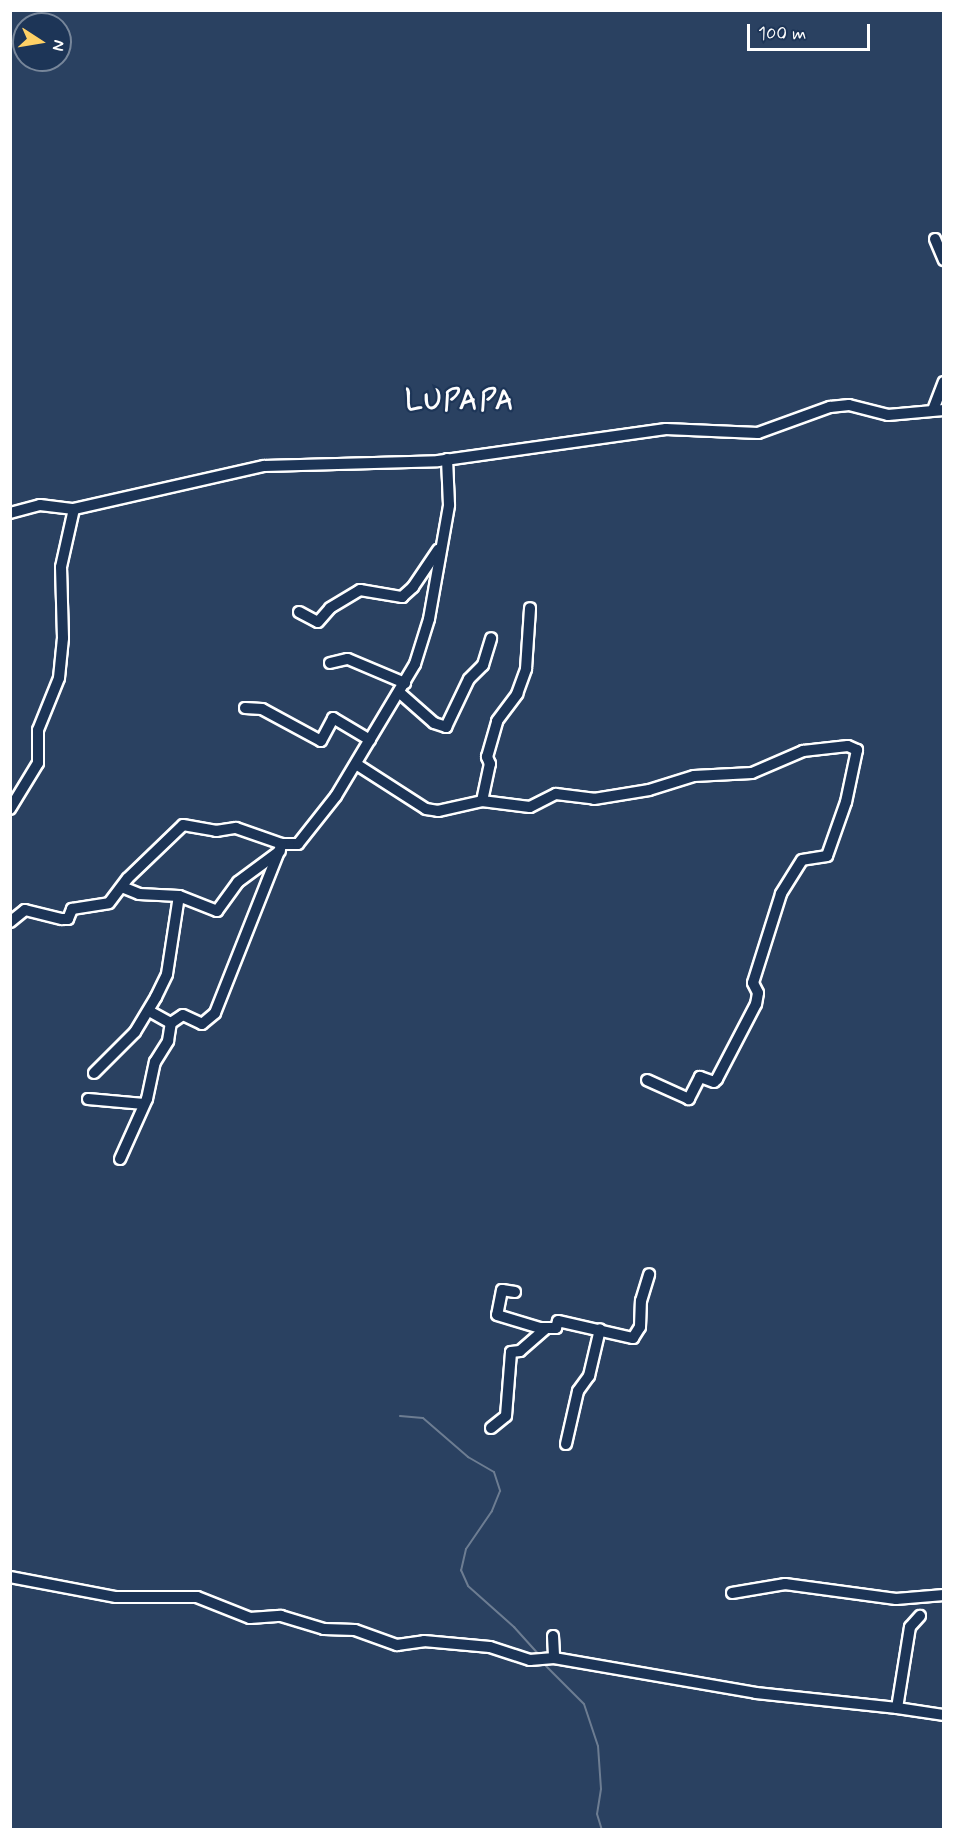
<!DOCTYPE html>
<style>
body{margin:0}
#map{position:relative;width:954px;height:1840px;overflow:hidden;background:#2a4161;font-family:Mynerve,sans-serif}
div>[style]{position:absolute}
.stream>*{height:2px;margin:-1px;padding:0 1px;transform-origin:1px;border-radius:1px;background:#6d7d92}
.roads{filter:drop-shadow(2px 0 #fff) drop-shadow(-2px 0 #fff) drop-shadow(0 2px #fff) drop-shadow(0 -2px #fff)}
.minor>*{height:10px;margin:-5px;padding:0 5px;transform-origin:5px;border-radius:5px;background:#1d3557}
span{translate:-50% -50%;white-space:nowrap;text-align:center;line-height:1.15;-webkit-text-stroke:4.5px #1d3557;paint-order:stroke}
.district-label{font-size:28px;color:#fff;font-weight:700;letter-spacing:1.5px}
.frame{position:absolute;inset:0;border:12px solid #fff;pointer-events:none}
.north{position:absolute;left:12px;top:12px;width:60px;height:60px;box-sizing:border-box;background:#1d3557;border:2px solid #77869a;border-radius:50%;rotate:102deg;font-size:16px;font-weight:700;line-height:24px;text-align:center;color:#fff}
.north::after{content:'';display:block;margin:auto;width:21px;height:27px;background:#ffd166;clip-path:polygon(50% 0,100% 100%,50% 72%,0 100%)}
.scale{position:absolute;left:747px;top:24px;width:123px;height:27px;box-sizing:border-box;border:3px solid #fff;border-top:0;padding-left:8px;font-size:18px;line-height:21px;white-space:nowrap;color:#fff;-webkit-text-stroke:4px #1d3557;paint-order:stroke}
</style>
<div id="map">
<div class="stream">
<div style="left:400px;top:1416px;width:23px;rotate:5deg"></div>
<div style="left:423px;top:1418px;width:60px;rotate:40.9deg"></div>
<div style="left:468px;top:1457px;width:30px;rotate:30deg"></div>
<div style="left:494px;top:1472px;width:20px;rotate:72deg"></div>
<div style="left:500px;top:1491px;width:22px;rotate:112deg"></div>
<div style="left:492px;top:1511px;width:46px;rotate:124.4deg"></div>
<div style="left:466px;top:1549px;width:22px;rotate:103deg"></div>
<div style="left:461px;top:1570px;width:17px;rotate:66deg"></div>
<div style="left:468px;top:1586px;width:62px;rotate:41.7deg"></div>
<div style="left:514px;top:1627px;width:36px;rotate:48deg"></div>
<div style="left:542px;top:1662px;width:59px;rotate:45deg"></div>
<div style="left:584px;top:1704px;width:44px;rotate:71.6deg"></div>
<div style="left:598px;top:1746px;width:43px;rotate:86deg"></div>
<div style="left:601px;top:1789px;width:25px;rotate:99deg"></div>
<div style="left:597px;top:1814px;width:17px;rotate:73deg"></div>
</div>
<div class="roads">
<div class="minor">
<div style="left:935px;top:239px;width:23px;rotate:67deg"></div>
<div style="left:933px;top:410px;width:30px;rotate:-69deg"></div>
<div style="left:10px;top:513px;width:31px;rotate:-15deg"></div>
<div style="left:40px;top:505px;width:34px;rotate:7deg"></div>
<div style="left:74px;top:509px;width:195px;rotate:-12.8deg"></div>
<div style="left:264px;top:466px;width:174px;rotate:-1.6deg"></div>
<div style="left:438px;top:461px;width:230px;rotate:-8deg"></div>
<div style="left:666px;top:429px;width:92px;rotate:2.5deg"></div>
<div style="left:758px;top:433px;width:77px;rotate:-19.9deg"></div>
<div style="left:830px;top:407px;width:19px;rotate:-6deg"></div>
<div style="left:849px;top:405px;width:40px;rotate:14.4deg"></div>
<div style="left:888px;top:415px;width:56px;rotate:-5.1deg"></div>
<div style="left:299px;top:612px;width:21px;rotate:28deg"></div>
<div style="left:318px;top:622px;width:18px;rotate:-49deg"></div>
<div style="left:330px;top:608px;width:35px;rotate:-31deg"></div>
<div style="left:360px;top:590px;width:43px;rotate:9.5deg"></div>
<div style="left:402px;top:597px;width:15px;rotate:-42deg"></div>
<div style="left:413px;top:587px;width:45px;rotate:-56deg"></div>
<div style="left:330px;top:663px;width:18px;rotate:-13deg"></div>
<div style="left:348px;top:659px;width:62px;rotate:22.8deg"></div>
<div style="left:400px;top:693px;width:45px;rotate:41.4deg"></div>
<div style="left:434px;top:723px;width:13px;rotate:18deg"></div>
<div style="left:446px;top:727px;width:53px;rotate:-64.4deg"></div>
<div style="left:469px;top:679px;width:20px;rotate:-45deg"></div>
<div style="left:483px;top:665px;width:28px;rotate:-73deg"></div>
<div style="left:245px;top:708px;width:17px;rotate:3deg"></div>
<div style="left:262px;top:709px;width:67px;rotate:28.5deg"></div>
<div style="left:321px;top:741px;width:26px;rotate:-62deg"></div>
<div style="left:333px;top:718px;width:43px;rotate:30.7deg"></div>
<div style="left:356px;top:764px;width:83px;rotate:32.7deg"></div>
<div style="left:426px;top:809px;width:12px;rotate:9deg"></div>
<div style="left:438px;top:811px;width:45px;rotate:-12.8deg"></div>
<div style="left:482px;top:801px;width:38px;rotate:-78deg"></div>
<div style="left:490px;top:764px;width:8px;rotate:-113deg"></div>
<div style="left:487px;top:757px;width:37px;rotate:-74deg"></div>
<div style="left:497px;top:721px;width:34px;rotate:-53deg"></div>
<div style="left:517px;top:694px;width:27px;rotate:-70deg"></div>
<div style="left:526px;top:669px;width:61px;rotate:-86.2deg"></div>
<div style="left:482px;top:801px;width:48px;rotate:7.1deg"></div>
<div style="left:530px;top:807px;width:29px;rotate:-27deg"></div>
<div style="left:556px;top:794px;width:38px;rotate:7deg"></div>
<div style="left:594px;top:799px;width:56px;rotate:-9.3deg"></div>
<div style="left:649px;top:790px;width:47px;rotate:-17.3deg"></div>
<div style="left:694px;top:776px;width:58px;rotate:-3deg"></div>
<div style="left:752px;top:773px;width:56px;rotate:-23.3deg"></div>
<div style="left:803px;top:751px;width:45px;rotate:-6.3deg"></div>
<div style="left:848px;top:746px;width:10px;rotate:24deg"></div>
<div style="left:857px;top:750px;width:53px;rotate:101.9deg"></div>
<div style="left:846px;top:802px;width:57px;rotate:109.4deg"></div>
<div style="left:827px;top:856px;width:25px;rotate:171deg"></div>
<div style="left:802px;top:860px;width:40px;rotate:122deg"></div>
<div style="left:781px;top:894px;width:93px;rotate:107.5deg"></div>
<div style="left:753px;top:983px;width:11px;rotate:63deg"></div>
<div style="left:758px;top:993px;width:11px;rotate:100deg"></div>
<div style="left:756px;top:1004px;width:85px;rotate:117.5deg"></div>
<div style="left:717px;top:1079px;width:4px;rotate:135deg"></div>
<div style="left:714px;top:1082px;width:15px;rotate:-160deg"></div>
<div style="left:700px;top:1077px;width:25px;rotate:117deg"></div>
<div style="left:689px;top:1099px;width:46px;rotate:-155.7deg"></div>
<div style="left:10px;top:809px;width:54px;rotate:-58.7deg"></div>
<div style="left:38px;top:763px;width:33px;rotate:-90deg"></div>
<div style="left:38px;top:730px;width:56px;rotate:-68deg"></div>
<div style="left:59px;top:678px;width:40px;rotate:-84.3deg"></div>
<div style="left:63px;top:638px;width:71px;rotate:-91.6deg"></div>
<div style="left:61px;top:567px;width:59px;rotate:-77.4deg"></div>
<div style="left:122px;top:887px;width:18px;rotate:22deg"></div>
<div style="left:139px;top:894px;width:40px;rotate:2.9deg"></div>
<div style="left:179px;top:896px;width:41px;rotate:21.5deg"></div>
<div style="left:217px;top:911px;width:36px;rotate:-54deg"></div>
<div style="left:238px;top:882px;width:52px;rotate:-36.4deg"></div>
<div style="left:10px;top:922px;width:19px;rotate:-39deg"></div>
<div style="left:25px;top:910px;width:38px;rotate:14deg"></div>
<div style="left:62px;top:919px;width:6px"></div>
<div style="left:68px;top:919px;width:11px;rotate:-68deg"></div>
<div style="left:72px;top:909px;width:37px;rotate:-9deg"></div>
<div style="left:109px;top:903px;width:31px;rotate:-53deg"></div>
<div style="left:128px;top:878px;width:76px;rotate:-43.9deg"></div>
<div style="left:183px;top:825px;width:34px;rotate:10deg"></div>
<div style="left:216px;top:831px;width:20px;rotate:-9deg"></div>
<div style="left:236px;top:828px;width:49px;rotate:19.2deg"></div>
<div style="left:282px;top:844px;width:16px"></div>
<div style="left:298px;top:844px;width:61px;rotate:-51.6deg"></div>
<div style="left:336px;top:796px;width:154px;rotate:-59.1deg"></div>
<div style="left:415px;top:664px;width:47px;rotate:-72.7deg"></div>
<div style="left:429px;top:619px;width:116px;rotate:-80deg"></div>
<div style="left:449px;top:505px;width:46px;rotate:-92.5deg"></div>
<div style="left:149px;top:1011px;width:25px;rotate:29deg"></div>
<div style="left:171px;top:1023px;width:14px;rotate:-34deg"></div>
<div style="left:183px;top:1015px;width:21px;rotate:25deg"></div>
<div style="left:202px;top:1024px;width:17px;rotate:-40deg"></div>
<div style="left:215px;top:1013px;width:182px;rotate:-68.4deg"></div>
<div style="left:94px;top:1073px;width:58px;rotate:-45deg"></div>
<div style="left:135px;top:1032px;width:41px;rotate:-59deg"></div>
<div style="left:156px;top:997px;width:25px;rotate:-64deg"></div>
<div style="left:167px;top:974px;width:79px;rotate:-81.3deg"></div>
<div style="left:88px;top:1099px;width:56px;rotate:5.1deg"></div>
<div style="left:120px;top:1159px;width:66px;rotate:-65.8deg"></div>
<div style="left:147px;top:1099px;width:38px;rotate:-78deg"></div>
<div style="left:155px;top:1062px;width:25px;rotate:-58deg"></div>
<div style="left:168px;top:1041px;width:18px;rotate:-81deg"></div>
<div style="left:515px;top:1292px;width:13px;rotate:-171deg"></div>
<div style="left:502px;top:1290px;width:25px;rotate:101deg"></div>
<div style="left:497px;top:1315px;width:45px;rotate:16.8deg"></div>
<div style="left:540px;top:1328px;width:16px"></div>
<div style="left:556px;top:1328px;width:7px;rotate:-74deg"></div>
<div style="left:558px;top:1321px;width:77px;rotate:12.8deg"></div>
<div style="left:633px;top:1338px;width:13px;rotate:-58deg"></div>
<div style="left:640px;top:1327px;width:26px;rotate:-88deg"></div>
<div style="left:641px;top:1301px;width:28px;rotate:-73deg"></div>
<div style="left:491px;top:1428px;width:19px;rotate:-39deg"></div>
<div style="left:506px;top:1416px;width:64px;rotate:-85.5deg"></div>
<div style="left:511px;top:1352px;width:9px;rotate:-6deg"></div>
<div style="left:520px;top:1351px;width:35px;rotate:-41deg"></div>
<div style="left:566px;top:1444px;width:54px;rotate:-77.2deg"></div>
<div style="left:578px;top:1391px;width:19px;rotate:-54deg"></div>
<div style="left:589px;top:1376px;width:48px;rotate:-76.8deg"></div>
<div style="left:10px;top:1577px;width:108px;rotate:10.7deg"></div>
<div style="left:116px;top:1597px;width:81px"></div>
<div style="left:197px;top:1597px;width:57px;rotate:21.6deg"></div>
<div style="left:250px;top:1618px;width:31px;rotate:-4deg"></div>
<div style="left:281px;top:1616px;width:45px;rotate:16.8deg"></div>
<div style="left:324px;top:1629px;width:31px;rotate:2deg"></div>
<div style="left:355px;top:1630px;width:45px;rotate:19.7deg"></div>
<div style="left:397px;top:1645px;width:27px;rotate:-8deg"></div>
<div style="left:424px;top:1641px;width:66px;rotate:5.2deg"></div>
<div style="left:490px;top:1647px;width:42px;rotate:18deg"></div>
<div style="left:530px;top:1660px;width:24px;rotate:-5deg"></div>
<div style="left:554px;top:1658px;width:205px;rotate:9.8deg"></div>
<div style="left:756px;top:1693px;width:142px;rotate:6.1deg"></div>
<div style="left:897px;top:1708px;width:82px;rotate:-80.9deg"></div>
<div style="left:910px;top:1627px;width:15px;rotate:-48deg"></div>
<div style="left:732px;top:1593px;width:54px;rotate:-9.6deg"></div>
<div style="left:785px;top:1584px;width:112px;rotate:7.7deg"></div>
<div style="left:896px;top:1599px;width:48px;rotate:-4.8deg"></div>
<div style="left:553px;top:1636px;width:22px;rotate:87deg"></div>
<div style="left:897px;top:1708px;width:48px;rotate:8.5deg"></div>
</div>
</div>
<div class="district-label">
<span style="left:460px;top:402px">LUPAPA</span>
</div>
<div class="frame"></div>
<div class="north">N</div>
<div class="scale">100 m</div>
</div>
